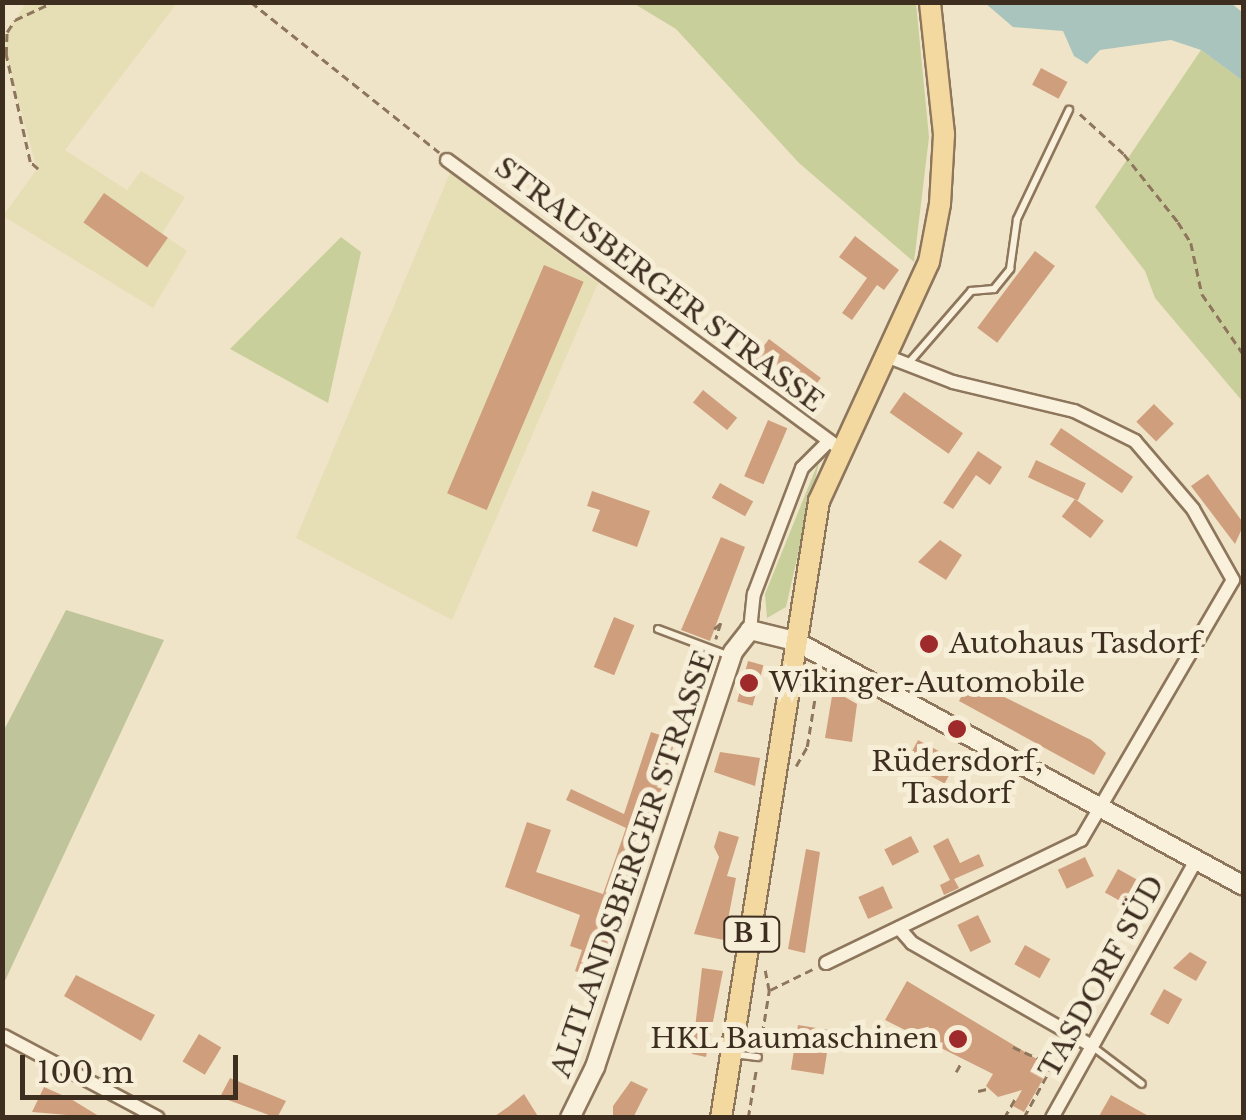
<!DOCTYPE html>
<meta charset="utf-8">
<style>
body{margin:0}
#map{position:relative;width:1246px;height:1120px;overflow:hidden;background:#f0e4c8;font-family:"Libre Baskerville",serif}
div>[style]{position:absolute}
.farmland>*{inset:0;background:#e6deb5}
.green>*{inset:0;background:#c9cf9b}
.cemetery>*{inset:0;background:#bfc49a}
.water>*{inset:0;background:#a9c4bc}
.building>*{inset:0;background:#cf9f7d;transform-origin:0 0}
.path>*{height:2.5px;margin-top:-1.25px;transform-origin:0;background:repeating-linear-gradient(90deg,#8d765c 0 8px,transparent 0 13px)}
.roads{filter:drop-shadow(2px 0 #8d765c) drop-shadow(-2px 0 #8d765c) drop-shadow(0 2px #8d765c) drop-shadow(0 -2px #8d765c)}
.service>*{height:6px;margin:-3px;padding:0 3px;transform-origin:3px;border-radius:3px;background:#faf1dc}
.minor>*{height:12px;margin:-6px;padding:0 6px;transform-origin:6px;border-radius:6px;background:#faf1dc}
.secondary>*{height:18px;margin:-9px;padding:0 9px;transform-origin:9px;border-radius:9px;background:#faf1dc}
.primary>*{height:20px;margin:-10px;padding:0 10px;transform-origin:10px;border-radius:10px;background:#f3d9a0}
.dots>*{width:28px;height:28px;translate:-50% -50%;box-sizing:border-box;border:5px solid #f7eed8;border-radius:50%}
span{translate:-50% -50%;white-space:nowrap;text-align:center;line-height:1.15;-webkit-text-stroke:10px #f7eed8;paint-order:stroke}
.shield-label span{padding:2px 8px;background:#f7eed8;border:2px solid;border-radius:8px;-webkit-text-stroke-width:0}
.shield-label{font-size:25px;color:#3d2e20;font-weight:700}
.street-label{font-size:28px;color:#3d2e20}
.poi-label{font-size:28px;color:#3d2e20}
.left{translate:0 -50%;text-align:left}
.right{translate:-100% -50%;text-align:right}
.frame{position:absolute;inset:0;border:5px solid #3d2e20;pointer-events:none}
.scale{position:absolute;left:20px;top:1055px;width:218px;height:45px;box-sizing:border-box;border:5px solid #3d2e20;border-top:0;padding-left:12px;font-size:30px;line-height:35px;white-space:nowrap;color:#3d2e20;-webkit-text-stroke:8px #f7eed8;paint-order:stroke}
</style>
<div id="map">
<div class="farmland">
<div style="clip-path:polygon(26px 3px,177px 3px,65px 150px,127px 190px,141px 171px,185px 197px,162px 234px,187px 251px,153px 308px,3px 216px,37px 169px,6px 55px,7px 32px)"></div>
<div style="clip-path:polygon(450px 173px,598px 283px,452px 620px,296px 538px)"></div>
</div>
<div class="green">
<div style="clip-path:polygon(633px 3px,916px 3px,929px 137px,914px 262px,799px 163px,676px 29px)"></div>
<div style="clip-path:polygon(1201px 50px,1243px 81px,1243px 402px,1155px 298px,1145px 271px,1095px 207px)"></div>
<div style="clip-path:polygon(341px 237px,361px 252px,328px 403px,230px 349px)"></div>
<div style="clip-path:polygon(820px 458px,786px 607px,767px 618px,765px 594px)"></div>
</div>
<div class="cemetery">
<div style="clip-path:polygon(66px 610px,164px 640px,3px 985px,3px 732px)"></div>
</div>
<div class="water">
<div style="clip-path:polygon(985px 3px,1231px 3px,1243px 13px,1243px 81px,1201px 50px,1171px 40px,1100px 50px,1087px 64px,1074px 56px,1063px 31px,1013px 27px)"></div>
</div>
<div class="building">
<div style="left:1041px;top:68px;width:30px;height:19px;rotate:28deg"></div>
<div style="left:104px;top:193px;width:78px;height:36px;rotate:35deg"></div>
<div style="clip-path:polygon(855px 236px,899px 270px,884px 290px,877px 285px,852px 320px,842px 313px,867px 278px,839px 257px)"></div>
<div style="left:1035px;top:251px;width:25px;height:96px;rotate:37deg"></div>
<div style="left:544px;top:265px;width:43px;height:248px;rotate:23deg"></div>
<div style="left:769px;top:339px;width:65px;height:25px;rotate:37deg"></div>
<div style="left:703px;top:390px;width:44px;height:16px;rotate:39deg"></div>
<div style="left:904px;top:392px;width:72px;height:25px;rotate:35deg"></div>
<div style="left:1154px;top:404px;width:28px;height:25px;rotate:45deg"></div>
<div style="left:768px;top:420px;width:21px;height:61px;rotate:23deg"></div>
<div style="left:1061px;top:428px;width:87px;height:20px;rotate:34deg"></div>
<div style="clip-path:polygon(978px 451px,1002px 467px,990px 485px,976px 475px,953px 509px,943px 503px)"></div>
<div style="left:1036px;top:460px;width:55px;height:19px;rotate:25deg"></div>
<div style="clip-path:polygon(1208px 474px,1244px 524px,1235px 544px,1191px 486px)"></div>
<div style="left:720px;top:483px;width:38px;height:17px;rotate:29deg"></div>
<div style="clip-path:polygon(592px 491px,650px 511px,637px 547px,592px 531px,600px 510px,587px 506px)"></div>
<div style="left:1075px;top:499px;width:36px;height:22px;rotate:37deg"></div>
<div style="clip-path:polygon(721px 537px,745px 547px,710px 641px,681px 630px)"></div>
<div style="clip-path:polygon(940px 540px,962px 555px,946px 580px,918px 562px)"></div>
<div style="left:614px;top:617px;width:22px;height:54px;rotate:22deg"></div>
<div style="left:748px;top:661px;width:16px;height:42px;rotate:15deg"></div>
<div style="clip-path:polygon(970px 680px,1091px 740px,1106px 753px,1094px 775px,959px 701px)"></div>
<div style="clip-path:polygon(833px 690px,857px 704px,852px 742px,825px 738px)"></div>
<div style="clip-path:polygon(651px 732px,675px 740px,651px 829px,596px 978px,575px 971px,582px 950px,570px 946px,580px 915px,505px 887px,527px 822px,551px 830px,536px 872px,603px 894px,626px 828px,566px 800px,571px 789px,624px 814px)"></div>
<div style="left:918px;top:740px;width:44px;height:26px;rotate:28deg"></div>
<div style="clip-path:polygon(720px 752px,760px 758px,755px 786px,714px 772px)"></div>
<div style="clip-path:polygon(719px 831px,739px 837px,727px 876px,736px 878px,724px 940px,694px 934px,719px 857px,714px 847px)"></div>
<div style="left:911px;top:836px;width:18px;height:30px;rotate:63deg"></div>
<div style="clip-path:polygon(948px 838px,960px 863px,979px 854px,984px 866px,954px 879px,959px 888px,944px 895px,940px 885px,950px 880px,933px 846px)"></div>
<div style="clip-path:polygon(806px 849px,820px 852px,805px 953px,788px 949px)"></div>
<div style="left:1085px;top:857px;width:21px;height:30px;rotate:65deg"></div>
<div style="left:1118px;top:869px;width:21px;height:27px;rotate:29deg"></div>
<div style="left:883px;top:886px;width:24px;height:27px;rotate:66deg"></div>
<div style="left:978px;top:915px;width:30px;height:23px;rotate:64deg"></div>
<div style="left:1025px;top:945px;width:29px;height:22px;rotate:29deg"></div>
<div style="clip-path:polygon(1190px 952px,1207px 962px,1196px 981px,1173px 968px)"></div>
<div style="clip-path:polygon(702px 968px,723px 971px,706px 1057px,692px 1054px)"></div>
<div style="clip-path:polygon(76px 975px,155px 1015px,141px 1041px,64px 996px)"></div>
<div style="clip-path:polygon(907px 981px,1050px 1067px,1024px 1112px,1013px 1106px,1022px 1090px,998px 1097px,986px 1086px,993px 1074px,885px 1020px)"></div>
<div style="left:1164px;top:989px;width:21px;height:29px;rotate:29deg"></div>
<div style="left:798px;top:1025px;width:33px;height:45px;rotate:9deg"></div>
<div style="left:199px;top:1034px;width:26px;height:32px;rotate:31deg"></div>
<div style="clip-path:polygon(230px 1078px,286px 1101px,277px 1118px,220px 1097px)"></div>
<div style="clip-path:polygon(631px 1081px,648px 1089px,643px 1098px,633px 1118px,613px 1118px,613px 1106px)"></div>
<div style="clip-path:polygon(44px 1087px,71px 1099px,102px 1118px,32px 1112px)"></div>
<div style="clip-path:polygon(524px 1094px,539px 1118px,492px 1118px,508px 1107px)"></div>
<div style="clip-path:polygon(1111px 1095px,1152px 1118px,1098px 1118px)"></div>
</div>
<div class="path">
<div style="left:251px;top:2px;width:241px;rotate:38.6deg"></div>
<div style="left:1080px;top:114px;width:59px;rotate:42.3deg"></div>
<div style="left:1124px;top:154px;width:87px;rotate:51.5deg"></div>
<div style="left:1178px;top:222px;width:25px;rotate:58deg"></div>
<div style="left:1191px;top:243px;width:52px;rotate:77.8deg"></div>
<div style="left:1202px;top:294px;width:74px;rotate:55.5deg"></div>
<div style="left:38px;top:169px;width:11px;rotate:-139deg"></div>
<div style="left:30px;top:162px;width:110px;rotate:-102.6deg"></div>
<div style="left:6px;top:55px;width:23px;rotate:-88deg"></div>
<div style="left:7px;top:32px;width:14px;rotate:-56deg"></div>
<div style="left:15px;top:20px;width:42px;rotate:-25.3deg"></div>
<div style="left:714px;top:629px;width:9px;rotate:-41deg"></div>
<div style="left:721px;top:623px;width:17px;rotate:107deg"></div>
<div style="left:818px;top:677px;width:14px;rotate:17deg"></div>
<div style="left:796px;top:766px;width:22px;rotate:-60deg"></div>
<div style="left:807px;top:747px;width:70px;rotate:-80.9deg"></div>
<div style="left:770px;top:990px;width:50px;rotate:-26.1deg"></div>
<div style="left:760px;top:1047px;width:57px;rotate:-80.9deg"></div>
<div style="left:769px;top:991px;width:25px;rotate:-101deg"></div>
<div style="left:1013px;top:1047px;width:44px;rotate:24.2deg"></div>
<div style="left:1053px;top:1065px;width:60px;rotate:118.7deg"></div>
<div style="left:956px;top:1072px;width:10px;rotate:-61deg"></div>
<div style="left:978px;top:1091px;width:9px;rotate:-13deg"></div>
<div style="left:748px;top:1118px;width:49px;rotate:-80.5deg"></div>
<div style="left:1004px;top:1118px;width:22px;rotate:-60deg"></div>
</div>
<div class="roads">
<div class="service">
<div style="left:907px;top:365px;width:98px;rotate:-49.1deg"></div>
<div style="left:971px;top:291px;width:23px;rotate:-5deg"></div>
<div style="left:994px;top:289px;width:26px;rotate:-51deg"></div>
<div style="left:1010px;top:269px;width:50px;rotate:-82deg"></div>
<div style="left:1017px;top:219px;width:121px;rotate:-64.5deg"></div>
<div style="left:658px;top:629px;width:77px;rotate:20.6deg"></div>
<div style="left:1093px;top:1047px;width:61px;rotate:37.1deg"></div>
<div style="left:733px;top:1054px;width:25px;rotate:7deg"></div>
</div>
<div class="minor">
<div style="left:447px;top:160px;width:490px;rotate:36.3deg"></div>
<div style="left:750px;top:630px;width:36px;rotate:-84deg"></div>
<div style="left:754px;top:594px;width:135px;rotate:-69.1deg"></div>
<div style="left:802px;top:468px;width:34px;rotate:-45deg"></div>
<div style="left:899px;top:928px;width:20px;rotate:49deg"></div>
<div style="left:912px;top:943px;width:207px;rotate:29.8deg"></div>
<div style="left:826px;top:963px;width:283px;rotate:-25.8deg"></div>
<div style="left:1081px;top:840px;width:301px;rotate:-59.7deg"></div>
<div style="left:1233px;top:580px;width:81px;rotate:-119.4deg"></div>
<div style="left:1193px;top:509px;width:89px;rotate:-130.5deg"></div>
<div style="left:1135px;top:441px;width:68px;rotate:-153.8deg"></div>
<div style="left:1074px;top:411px;width:124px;rotate:-166.5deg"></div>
<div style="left:953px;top:382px;width:72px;rotate:-158.8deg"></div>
<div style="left:4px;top:1036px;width:174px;rotate:28deg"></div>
<div style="left:1052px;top:1118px;width:295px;rotate:-60.8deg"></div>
</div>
<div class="secondary">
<div style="left:570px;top:1118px;width:57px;rotate:-63.9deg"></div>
<div style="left:595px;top:1067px;width:437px;rotate:-71.6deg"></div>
<div style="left:733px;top:652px;width:28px;rotate:-52deg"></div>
<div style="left:750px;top:630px;width:46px;rotate:13.7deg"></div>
<div style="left:795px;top:641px;width:511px;rotate:28.62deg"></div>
</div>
<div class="primary">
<div style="left:721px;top:1118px;width:625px;rotate:-80.97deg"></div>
<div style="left:819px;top:501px;width:263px;rotate:-65.3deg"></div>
<div style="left:929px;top:262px;width:59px;rotate:-79.3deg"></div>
<div style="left:940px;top:204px;width:70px;rotate:-86.7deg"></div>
<div style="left:944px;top:134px;width:133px;rotate:-96.1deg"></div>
</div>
</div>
<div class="dots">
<div style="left:929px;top:644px;background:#9e2a2b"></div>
<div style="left:749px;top:683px;background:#9e2a2b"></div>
<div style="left:957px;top:729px;background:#9e2a2b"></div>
<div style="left:958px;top:1039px;background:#9e2a2b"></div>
</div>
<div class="shield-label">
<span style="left:752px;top:934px">B 1</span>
</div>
<div class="street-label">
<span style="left:659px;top:285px;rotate:37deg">STRAUSBERGER STRASSE</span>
<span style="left:633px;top:864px;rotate:-71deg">ALTLANDSBERGER STRASSE</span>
<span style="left:1102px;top:977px;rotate:-61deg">TASDORF SÜD</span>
</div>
<div class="poi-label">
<span class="left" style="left:949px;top:644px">Autohaus Tasdorf</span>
<span class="left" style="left:769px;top:683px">Wikinger-Automobile</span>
<span style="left:957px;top:778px">Rüdersdorf,<br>Tasdorf</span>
<span class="right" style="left:938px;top:1039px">HKL Baumaschinen</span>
</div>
<div class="frame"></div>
<div class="scale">100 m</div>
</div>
